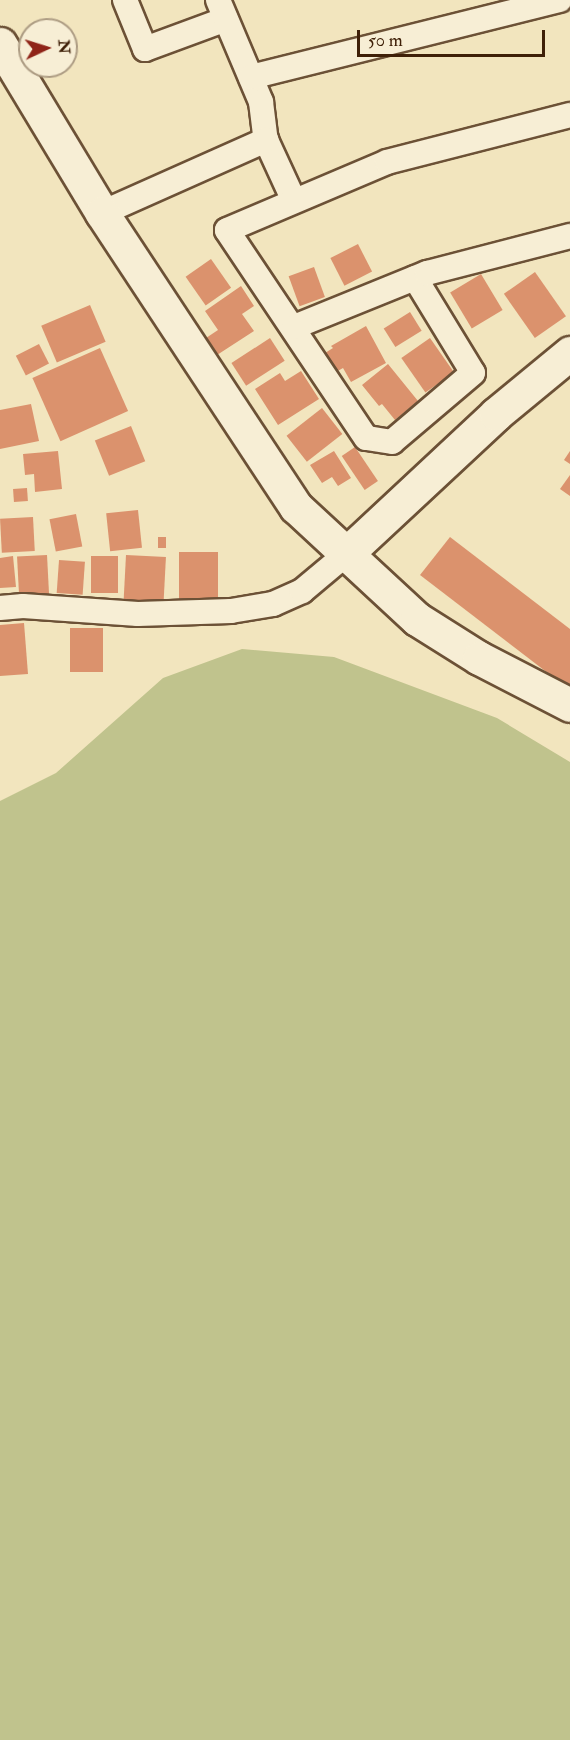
<!DOCTYPE html>
<style>
body{margin:0}
#map{position:relative;width:570px;height:1740px;overflow:hidden;background:#f2e5be;font-family:"IM FELL Double Pica",serif}
div>[style]{position:absolute}
.green>*{inset:0;background:#c0c38d}
.building>*{inset:0;background:#db926d;transform-origin:0 0}
.roads{filter:drop-shadow(2px 0 #6c5136) drop-shadow(-2px 0 #6c5136) drop-shadow(0 2px #6c5136) drop-shadow(0 -2px #6c5136)}
.street>*{height:24px;margin:-12px;padding:0 12px;transform-origin:12px;border-radius:12px;background:#f7eed5}
.secondary>*{height:33px;margin:-16.5px;padding:0 16.5px;transform-origin:16.5px;border-radius:16.5px;background:#f7eed5}
span{translate:-50% -50%;white-space:nowrap;text-align:center;line-height:1.15;-webkit-text-stroke:4.5px #f7eed5;paint-order:stroke}
.north{position:absolute;left:18px;top:18px;width:60px;height:60px;box-sizing:border-box;background:#f7eed5;border:2px solid #ad9c83;border-radius:50%;rotate:86deg;font-size:16px;font-weight:700;line-height:24px;text-align:center;color:#3f2008}
.north::after{content:'';display:block;margin:auto;width:21px;height:27px;background:#8f2418;clip-path:polygon(50% 0,100% 100%,50% 72%,0 100%)}
.scale{position:absolute;left:357px;top:30px;width:188px;height:27px;box-sizing:border-box;border:3px solid #3f2008;border-top:0;padding-left:8px;font-size:18px;line-height:21px;white-space:nowrap;color:#3f2008;-webkit-text-stroke:4px #f7eed5;paint-order:stroke}
</style>
<div id="map">
<div class="green">
<div style="clip-path:polygon(242px 649px,334px 657px,497px 718px,570px 762px,570px 1740px,0 1740px,0 801px,56px 773px,163px 678px)"></div>
</div>
<div class="building">
<div style="left:358px;top:244px;width:31px;height:31px;rotate:63deg"></div>
<div style="left:211px;top:259px;width:35px;height:31px;rotate:55deg"></div>
<div style="left:314px;top:267px;width:32px;height:27px;rotate:70deg"></div>
<div style="left:535px;top:272px;width:54px;height:38px;rotate:55deg"></div>
<div style="left:481px;top:274px;width:42px;height:36px;rotate:59deg"></div>
<div style="clip-path:polygon(241px 286px,254px 306px,242px 314px,254px 331px,217px 355px,206px 338px,218px 330px,205px 311px)"></div>
<div style="left:90px;top:305px;width:40px;height:53px;rotate:67deg"></div>
<div style="left:410px;top:312px;width:22px;height:31px;rotate:58deg"></div>
<div style="clip-path:polygon(366px 326px,386px 363px,351px 382px,343px 368px,336px 372px,325px 353px,333px 348px,331px 346px)"></div>
<div style="left:270px;top:338px;width:27px;height:46px;rotate:57deg"></div>
<div style="left:430px;top:338px;width:42px;height:35px;rotate:55deg"></div>
<div style="left:39px;top:344px;width:22px;height:26px;rotate:63deg"></div>
<div style="left:100px;top:348px;width:69px;height:74px;rotate:66deg"></div>
<div style="clip-path:polygon(388px 364px,418px 401px,395px 420px,382px 404px,379px 406px,362px 385px)"></div>
<div style="clip-path:polygon(301px 371px,319px 399px,278px 425px,255px 389px,280px 373px,285px 381px)"></div>
<div style="clip-path:polygon(31px 404px,39px 441px,0 449px,0 410px)"></div>
<div style="left:322px;top:408px;width:33px;height:45px;rotate:52deg"></div>
<div style="left:131px;top:426px;width:38px;height:39px;rotate:68deg"></div>
<div style="left:355px;top:447px;width:41px;height:16px;rotate:56deg"></div>
<div style="clip-path:polygon(58px 451px,62px 489px,35px 492px,34px 474px,25px 475px,23px 454px)"></div>
<div style="clip-path:polygon(334px 451px,351px 478px,338px 486px,332px 477px,322px 483px,310px 465px)"></div>
<div style="clip-path:polygon(570px 451px,570px 464px,564px 460px)"></div>
<div style="clip-path:polygon(570px 475px,570px 496px,560px 489px)"></div>
<div style="left:27px;top:488px;width:13px;height:14px;rotate:86deg"></div>
<div style="left:138px;top:510px;width:38px;height:32px;rotate:84deg"></div>
<div style="left:76px;top:514px;width:33px;height:27px;rotate:79deg"></div>
<div style="left:33px;top:517px;width:34px;height:33px;rotate:87deg"></div>
<div style="left:158px;top:537px;width:8px;height:11px"></div>
<div style="clip-path:polygon(450px 537px,570px 629px,570px 690px,420px 575px)"></div>
<div style="left:179px;top:552px;width:39px;height:47px"></div>
<div style="left:47px;top:555px;width:43px;height:30px;rotate:87deg"></div>
<div style="left:126px;top:555px;width:40px;height:47px;rotate:3deg"></div>
<div style="clip-path:polygon(13px 556px,16px 587px,0 588px,0 558px)"></div>
<div style="left:91px;top:556px;width:27px;height:37px"></div>
<div style="left:59px;top:560px;width:26px;height:33px;rotate:4deg"></div>
<div style="clip-path:polygon(24px 623px,28px 674px,0 676px,0 625px)"></div>
<div style="left:70px;top:628px;width:33px;height:44px"></div>
</div>
<div class="roads">
<div class="street">
<div style="left:125px;top:0;width:53px;rotate:67.8deg"></div>
<div style="left:145px;top:49px;width:86px;rotate:-20.3deg"></div>
<div style="left:218px;top:0;width:111px;rotate:67.1deg"></div>
<div style="left:261px;top:102px;width:38px;rotate:83deg"></div>
<div style="left:266px;top:140px;width:67px;rotate:65.3deg"></div>
<div style="left:251px;top:77px;width:318px;rotate:-14deg"></div>
<div style="left:102px;top:213px;width:180px;rotate:-24deg"></div>
<div style="left:415px;top:278px;width:111px;rotate:58.6deg"></div>
<div style="left:473px;top:373px;width:106px;rotate:139.6deg"></div>
<div style="left:392px;top:442px;width:26px;rotate:-171deg"></div>
<div style="left:366px;top:438px;width:250px;rotate:-123.8deg"></div>
<div style="left:227px;top:230px;width:174px;rotate:-23deg"></div>
<div style="left:387px;top:162px;width:189px;rotate:-14.4deg"></div>
<div style="left:294px;top:327px;width:144px;rotate:-22.1deg"></div>
<div style="left:427px;top:273px;width:148px;rotate:-14.5deg"></div>
<div style="left:0;top:608px;width:23px;rotate:-5deg"></div>
<div style="left:23px;top:606px;width:115px;rotate:4deg"></div>
<div style="left:138px;top:614px;width:93px;rotate:-1.8deg"></div>
<div style="left:231px;top:611px;width:43px;rotate:-9.5deg"></div>
<div style="left:273px;top:604px;width:32px;rotate:-24deg"></div>
<div style="left:302px;top:591px;width:56px;rotate:-39.9deg"></div>
</div>
<div class="secondary">
<div style="left:0;top:44px;width:197px;rotate:58.9deg"></div>
<div style="left:102px;top:213px;width:352px;rotate:56.6deg"></div>
<div style="left:296px;top:507px;width:165px;rotate:42.8deg"></div>
<div style="left:417px;top:619px;width:73px;rotate:32.2deg"></div>
<div style="left:479px;top:658px;width:102px;rotate:27.3deg"></div>
<div style="left:345px;top:555px;width:207px;rotate:-43deg"></div>
<div style="left:496px;top:414px;width:96px;rotate:-39.5deg"></div>
</div>
</div>
<div class="north">N</div>
<div class="scale">50 m</div>
</div>
